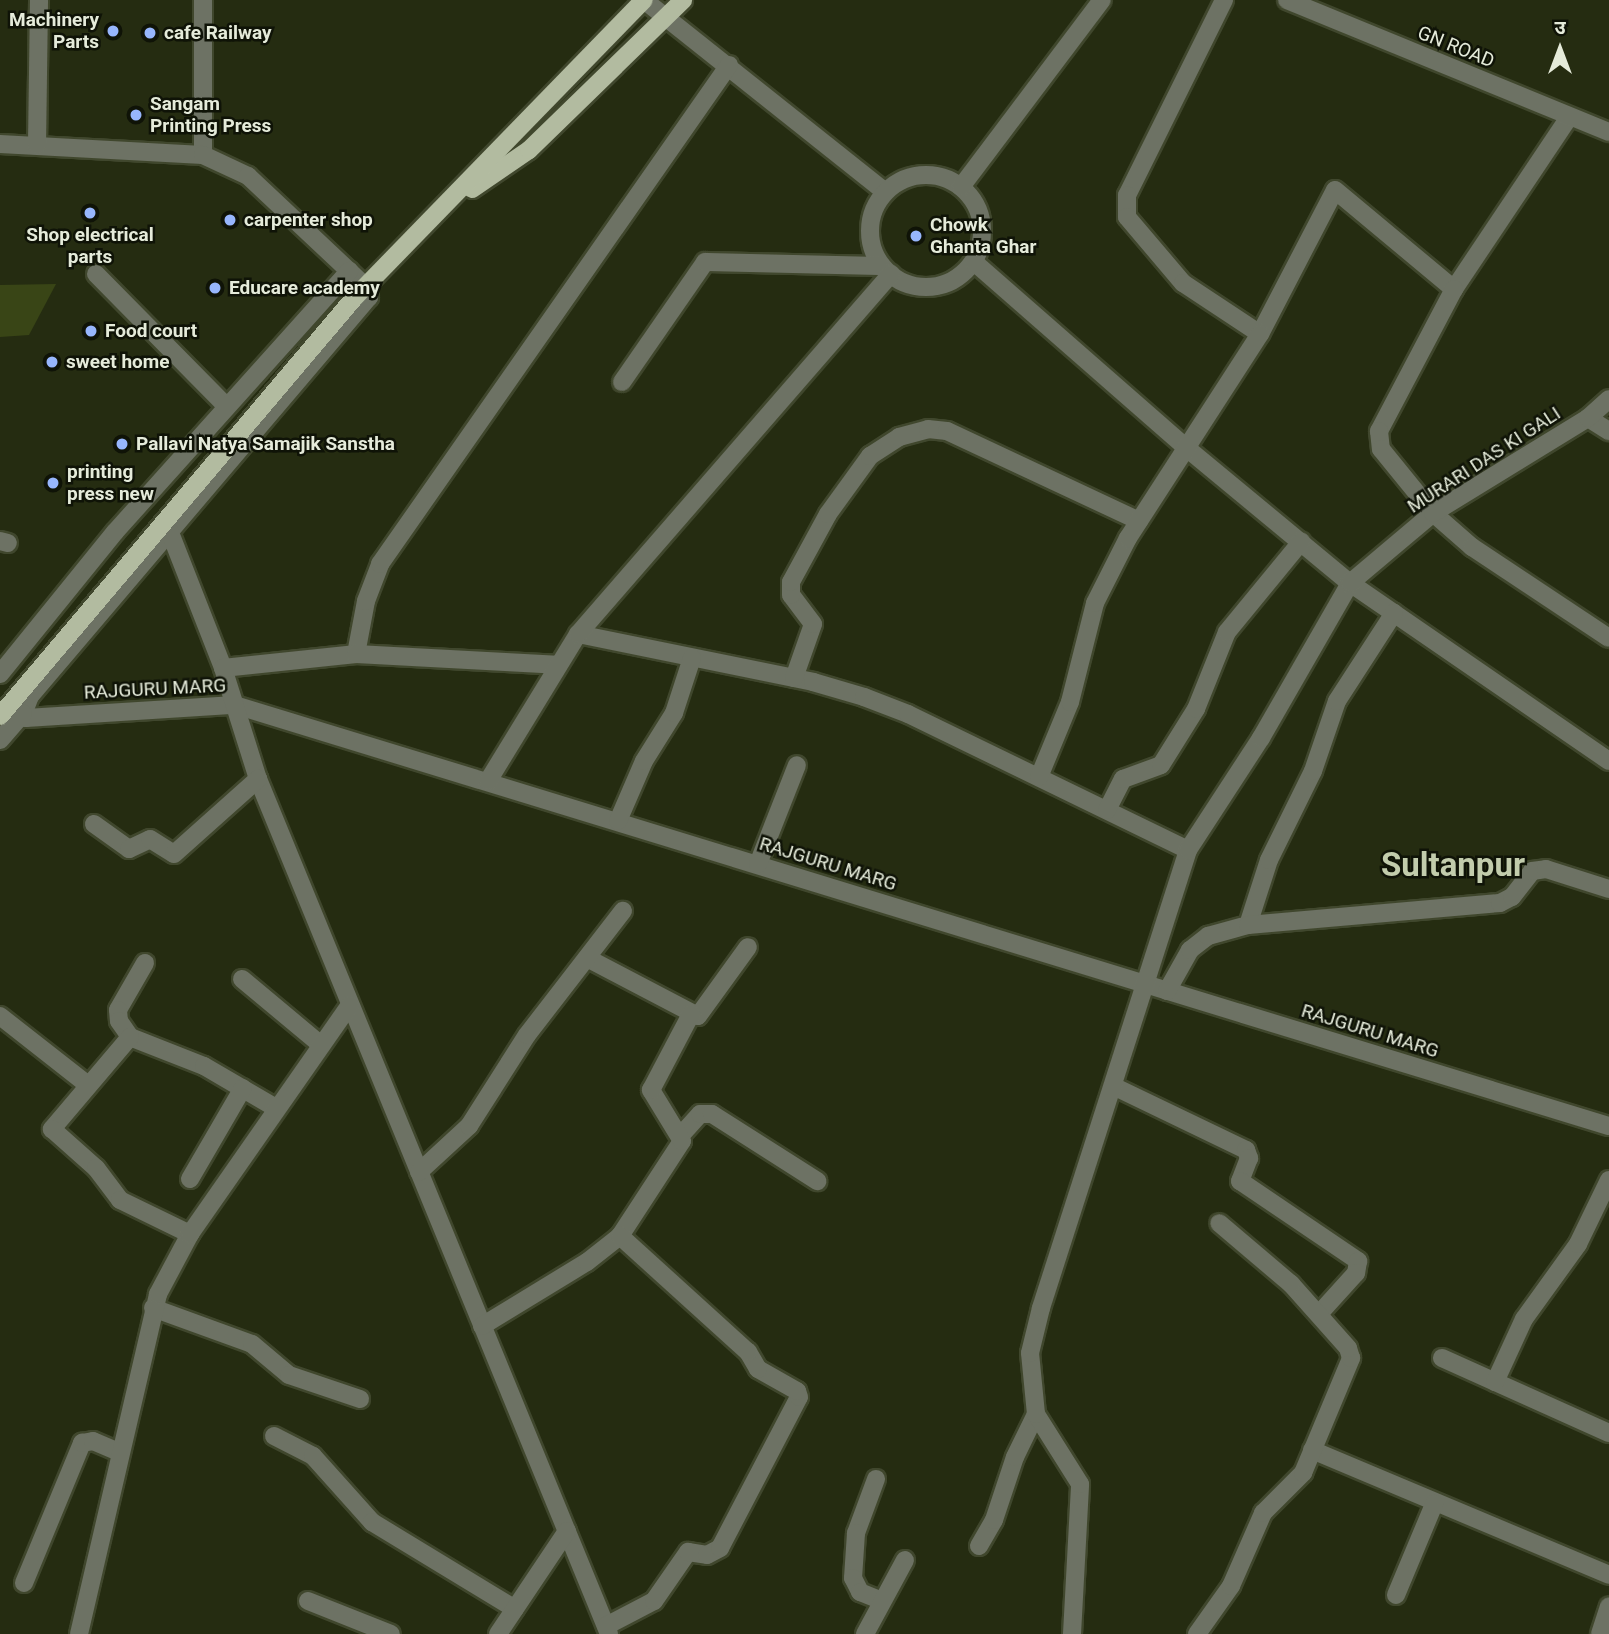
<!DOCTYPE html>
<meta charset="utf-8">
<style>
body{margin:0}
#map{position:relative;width:1609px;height:1634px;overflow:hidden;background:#252c11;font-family:Roboto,"Noto Sans Devanagari",sans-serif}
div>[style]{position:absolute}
.green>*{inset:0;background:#394516}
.roads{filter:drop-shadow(2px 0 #40472d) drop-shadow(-2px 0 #40472d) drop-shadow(0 2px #40472d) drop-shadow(0 -2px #40472d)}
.minor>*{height:18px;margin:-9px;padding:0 9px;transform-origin:9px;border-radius:9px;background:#6d7264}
.minor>.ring{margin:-9px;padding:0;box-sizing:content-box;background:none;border:18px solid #6d7264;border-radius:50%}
.major>*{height:18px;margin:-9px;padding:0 9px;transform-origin:9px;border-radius:9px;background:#b2bba0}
.dots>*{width:19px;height:19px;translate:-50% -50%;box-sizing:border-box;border:4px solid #0f1307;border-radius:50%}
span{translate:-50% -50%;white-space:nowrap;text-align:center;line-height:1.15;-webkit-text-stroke:5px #0f1307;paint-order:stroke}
.poi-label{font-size:19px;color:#e5ebda;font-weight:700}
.right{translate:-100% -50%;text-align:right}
.left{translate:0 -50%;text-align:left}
.street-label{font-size:19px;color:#e5ebda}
.town-label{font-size:33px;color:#c2ccac;font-weight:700}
.north{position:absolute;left:1525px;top:14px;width:70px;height:70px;-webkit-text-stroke:5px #0f1307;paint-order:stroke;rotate:0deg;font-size:19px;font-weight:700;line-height:28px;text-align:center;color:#e5ebda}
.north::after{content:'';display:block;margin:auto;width:24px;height:32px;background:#e5ebda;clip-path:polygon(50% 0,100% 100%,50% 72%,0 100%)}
</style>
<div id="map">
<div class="green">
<div style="clip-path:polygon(56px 284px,29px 335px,0 337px,0 285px)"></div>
</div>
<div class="roads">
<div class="minor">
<div style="left:203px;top:0;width:155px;rotate:90deg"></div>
<div style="left:644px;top:0;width:308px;rotate:38.5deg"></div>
<div style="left:1224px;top:0;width:218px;rotate:116.4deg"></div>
<div style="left:1127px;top:195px;width:22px;rotate:90deg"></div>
<div style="left:1127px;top:217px;width:87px;rotate:49.7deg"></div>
<div style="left:1183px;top:283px;width:92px;rotate:33.5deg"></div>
<div style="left:1260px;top:334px;width:162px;rotate:-62.5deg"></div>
<div style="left:1335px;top:190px;width:155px;rotate:39.8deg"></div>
<div style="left:1454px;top:289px;width:207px;rotate:-56.2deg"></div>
<div style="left:1287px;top:0;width:348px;rotate:22.3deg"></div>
<div style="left:0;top:144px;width:203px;rotate:3.1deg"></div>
<div style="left:203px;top:155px;width:50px;rotate:25deg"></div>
<div style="left:248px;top:176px;width:161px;rotate:43.2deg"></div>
<div style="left:365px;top:286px;width:12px;rotate:70deg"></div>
<div style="left:369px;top:297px;width:524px;rotate:130.35deg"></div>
<div style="left:30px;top:696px;width:19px;rotate:111deg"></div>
<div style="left:23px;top:714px;width:5px;rotate:53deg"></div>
<div style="left:26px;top:718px;width:209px;rotate:-3.6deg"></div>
<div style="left:235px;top:705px;width:1437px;rotate:17.04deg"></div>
<div style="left:37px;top:145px;width:145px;rotate:-89.2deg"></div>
<div class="ring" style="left:870px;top:175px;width:94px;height:94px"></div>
<div style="left:961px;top:187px;width:234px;rotate:-53deg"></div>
<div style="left:974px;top:262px;width:286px;rotate:41.2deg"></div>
<div style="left:1189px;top:450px;width:209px;rotate:39.6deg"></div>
<div style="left:1350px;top:583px;width:314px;rotate:34.5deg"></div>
<div style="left:96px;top:274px;width:184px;rotate:45.4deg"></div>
<div style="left:1454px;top:289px;width:161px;rotate:117.8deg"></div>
<div style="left:1379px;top:431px;width:18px;rotate:84deg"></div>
<div style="left:1381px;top:449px;width:82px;rotate:50.9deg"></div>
<div style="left:1433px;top:513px;width:52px;rotate:41.1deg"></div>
<div style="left:1472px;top:547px;width:164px;rotate:33.6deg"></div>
<div style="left:622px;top:382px;width:146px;rotate:-55.3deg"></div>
<div style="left:705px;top:262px;width:176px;rotate:1.3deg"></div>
<div style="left:1588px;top:418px;width:25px;rotate:32deg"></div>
<div style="left:169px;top:530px;width:148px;rotate:68.6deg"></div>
<div style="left:223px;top:668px;width:116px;rotate:72.5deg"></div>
<div style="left:258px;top:779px;width:924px;rotate:67.68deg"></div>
<div style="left:0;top:541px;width:8px;rotate:14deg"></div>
<div style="left:578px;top:634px;width:240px;rotate:11.5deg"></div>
<div style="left:813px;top:682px;width:53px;rotate:16.4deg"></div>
<div style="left:864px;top:697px;width:47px;rotate:21.1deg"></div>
<div style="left:908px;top:714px;width:311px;rotate:25.9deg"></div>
<div style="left:356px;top:654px;width:54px;rotate:-79.3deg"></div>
<div style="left:366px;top:601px;width:40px;rotate:-69deg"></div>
<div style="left:380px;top:564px;width:609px;rotate:-55.03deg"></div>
<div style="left:223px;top:668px;width:134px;rotate:-6deg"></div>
<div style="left:356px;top:654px;width:201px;rotate:3.1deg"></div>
<div style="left:0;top:674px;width:183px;rotate:-51deg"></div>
<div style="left:115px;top:532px;width:351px;rotate:-48.1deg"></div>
<div style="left:794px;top:678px;width:57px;rotate:-70.6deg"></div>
<div style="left:813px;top:624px;width:36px;rotate:-127deg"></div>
<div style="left:791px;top:595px;width:13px;rotate:-90deg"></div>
<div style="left:791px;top:582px;width:77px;rotate:-61.4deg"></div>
<div style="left:828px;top:514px;width:72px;rotate:-54.1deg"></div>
<div style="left:870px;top:456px;width:35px;rotate:-33deg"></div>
<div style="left:899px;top:437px;width:30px;rotate:-15deg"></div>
<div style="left:928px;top:429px;width:19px;rotate:6deg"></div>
<div style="left:947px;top:431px;width:212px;rotate:25.1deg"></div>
<div style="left:0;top:740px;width:35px;rotate:-49deg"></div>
<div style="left:1039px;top:777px;width:81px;rotate:-67.5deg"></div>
<div style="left:1070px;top:702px;width:102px;rotate:-75.8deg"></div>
<div style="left:1095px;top:603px;width:73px;rotate:-63.1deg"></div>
<div style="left:1128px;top:538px;width:243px;rotate:-57.1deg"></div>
<div style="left:488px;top:781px;width:172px;rotate:-58.5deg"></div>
<div style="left:578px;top:634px;width:477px;rotate:-49deg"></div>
<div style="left:1107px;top:810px;width:35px;rotate:-63deg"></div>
<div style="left:1123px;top:779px;width:40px;rotate:-20.2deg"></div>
<div style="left:1161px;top:765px;width:66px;rotate:-58deg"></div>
<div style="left:1196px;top:709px;width:83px;rotate:-68.1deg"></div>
<div style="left:1227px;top:632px;width:117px;rotate:-50.6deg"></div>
<div style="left:618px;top:821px;width:65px;rotate:-66.6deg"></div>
<div style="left:644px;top:761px;width:57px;rotate:-58deg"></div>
<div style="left:674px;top:713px;width:58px;rotate:-71.9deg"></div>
<div style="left:94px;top:824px;width:43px;rotate:35.5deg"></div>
<div style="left:129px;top:849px;width:23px;rotate:-25deg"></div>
<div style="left:150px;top:839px;width:28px;rotate:32deg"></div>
<div style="left:174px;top:854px;width:113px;rotate:-41.8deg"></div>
<div style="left:758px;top:864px;width:106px;rotate:-68.5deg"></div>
<div style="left:1248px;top:925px;width:68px;rotate:-72.1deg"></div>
<div style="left:1269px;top:860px;width:99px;rotate:-63.7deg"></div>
<div style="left:1313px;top:771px;width:74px;rotate:-71.1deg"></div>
<div style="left:1337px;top:701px;width:105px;rotate:-57.1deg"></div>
<div style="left:587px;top:958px;width:125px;rotate:27.6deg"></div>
<div style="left:698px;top:1016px;width:85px;rotate:-54.1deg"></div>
<div style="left:145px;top:963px;width:54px;rotate:119.9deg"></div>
<div style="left:118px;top:1010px;width:11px;rotate:85deg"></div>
<div style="left:119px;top:1021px;width:19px;rotate:55deg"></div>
<div style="left:130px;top:1037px;width:79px;rotate:21.4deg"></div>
<div style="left:204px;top:1066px;width:83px;rotate:30.3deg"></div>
<div style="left:242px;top:979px;width:102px;rotate:39.8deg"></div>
<div style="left:1167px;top:991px;width:47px;rotate:-60.7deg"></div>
<div style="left:1190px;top:950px;width:23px;rotate:-38deg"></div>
<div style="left:1208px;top:936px;width:41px;rotate:-15.4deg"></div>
<div style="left:1248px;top:925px;width:253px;rotate:-5deg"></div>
<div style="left:1500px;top:903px;width:13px;rotate:-27deg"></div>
<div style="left:1512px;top:897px;width:33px;rotate:-52deg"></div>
<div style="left:1532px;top:871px;width:14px;rotate:-8deg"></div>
<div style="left:1546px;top:869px;width:66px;rotate:17.6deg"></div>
<div style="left:0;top:1016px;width:112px;rotate:38.1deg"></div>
<div style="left:130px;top:1037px;width:121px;rotate:130.3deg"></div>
<div style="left:52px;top:1129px;width:59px;rotate:41.6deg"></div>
<div style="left:96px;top:1168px;width:40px;rotate:53deg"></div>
<div style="left:120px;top:1200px;width:78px;rotate:25.9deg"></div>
<div style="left:1113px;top:1086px;width:148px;rotate:25.7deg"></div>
<div style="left:1246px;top:1150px;width:9px;rotate:69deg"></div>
<div style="left:1249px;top:1158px;width:25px;rotate:111deg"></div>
<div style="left:1240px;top:1181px;width:143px;rotate:34.1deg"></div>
<div style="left:1358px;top:1261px;width:12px;rotate:99deg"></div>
<div style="left:1356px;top:1273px;width:55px;rotate:132.1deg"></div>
<div style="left:682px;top:1134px;width:27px;rotate:-48deg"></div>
<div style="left:700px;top:1114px;width:12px"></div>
<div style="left:712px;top:1114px;width:125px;rotate:32.5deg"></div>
<div style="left:419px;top:1172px;width:68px;rotate:-42.6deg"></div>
<div style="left:469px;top:1126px;width:108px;rotate:-57.5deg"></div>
<div style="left:527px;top:1035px;width:157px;rotate:-52.3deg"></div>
<div style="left:190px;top:1179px;width:105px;rotate:-59.8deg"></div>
<div style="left:153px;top:1308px;width:105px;rotate:20deg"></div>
<div style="left:252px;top:1344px;width:48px;rotate:40deg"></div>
<div style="left:289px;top:1375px;width:75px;rotate:18.7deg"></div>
<div style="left:482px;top:1326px;width:123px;rotate:-31.4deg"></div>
<div style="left:587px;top:1262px;width:42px;rotate:-38.2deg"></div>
<div style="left:620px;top:1236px;width:113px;rotate:-56.9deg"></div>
<div style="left:682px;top:1141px;width:60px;rotate:-121.3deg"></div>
<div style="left:651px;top:1090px;width:86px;rotate:-62.2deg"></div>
<div style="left:1442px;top:1358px;width:183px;rotate:24.2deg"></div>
<div style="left:1495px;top:1382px;width:69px;rotate:-65.3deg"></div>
<div style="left:1524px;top:1319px;width:92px;rotate:-54.2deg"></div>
<div style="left:1578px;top:1244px;width:71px;rotate:-64.2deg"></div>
<div style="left:274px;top:1436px;width:44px;rotate:27.1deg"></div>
<div style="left:313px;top:1456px;width:89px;rotate:48.2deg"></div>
<div style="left:372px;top:1522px;width:167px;rotate:31.3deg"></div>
<div style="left:1312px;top:1450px;width:322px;rotate:22.8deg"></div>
<div style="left:876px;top:1479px;width:58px;rotate:110.3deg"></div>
<div style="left:856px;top:1533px;width:45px;rotate:93.8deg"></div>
<div style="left:853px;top:1578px;width:16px;rotate:63deg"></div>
<div style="left:860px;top:1592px;width:22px;rotate:22deg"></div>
<div style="left:979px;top:1546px;width:30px;rotate:-60deg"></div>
<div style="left:994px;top:1520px;width:66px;rotate:-71.6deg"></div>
<div style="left:1015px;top:1457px;width:48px;rotate:-64deg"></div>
<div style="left:24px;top:1583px;width:152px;rotate:-67.5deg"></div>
<div style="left:82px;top:1443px;width:11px;rotate:-10deg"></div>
<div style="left:93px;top:1441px;width:28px;rotate:23deg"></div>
<div style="left:1396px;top:1595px;width:99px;rotate:-67.3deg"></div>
<div style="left:308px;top:1601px;width:89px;rotate:21.7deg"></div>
<div style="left:606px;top:1626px;width:54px;rotate:-27.5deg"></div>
<div style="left:654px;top:1601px;width:60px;rotate:-55.2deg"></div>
<div style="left:688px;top:1552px;width:19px;rotate:9deg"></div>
<div style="left:707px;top:1555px;width:15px;rotate:-28deg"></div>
<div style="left:720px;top:1548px;width:170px;rotate:-62.4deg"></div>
<div style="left:799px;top:1397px;width:6px;rotate:-108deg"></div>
<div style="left:797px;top:1391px;width:45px;rotate:-150.6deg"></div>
<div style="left:758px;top:1369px;width:20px;rotate:-120deg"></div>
<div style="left:748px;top:1352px;width:173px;rotate:-137.8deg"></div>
<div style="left:79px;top:1634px;width:349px;rotate:-76.9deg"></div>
<div style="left:158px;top:1294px;width:68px;rotate:-61.9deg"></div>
<div style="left:190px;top:1234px;width:279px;rotate:-55.1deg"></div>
<div style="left:498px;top:1634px;width:124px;rotate:-56.2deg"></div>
<div style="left:865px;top:1634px;width:84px;rotate:-61.6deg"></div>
<div style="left:1072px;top:1634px;width:150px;rotate:-86.9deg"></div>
<div style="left:1080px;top:1484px;width:83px;rotate:-122.2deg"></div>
<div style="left:1036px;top:1414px;width:61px;rotate:-95.6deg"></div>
<div style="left:1030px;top:1353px;width:46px;rotate:-76.3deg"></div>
<div style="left:1041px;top:1308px;width:481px;rotate:-72.2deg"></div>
<div style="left:1188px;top:850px;width:134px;rotate:-56.9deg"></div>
<div style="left:1261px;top:738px;width:179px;rotate:-60.1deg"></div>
<div style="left:1350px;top:583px;width:109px;rotate:-40.1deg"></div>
<div style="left:1433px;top:513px;width:182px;rotate:-31.5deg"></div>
<div style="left:1588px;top:418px;width:28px;rotate:-42deg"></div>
<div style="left:1197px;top:1634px;width:59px;rotate:-54.7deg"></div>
<div style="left:1231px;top:1586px;width:80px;rotate:-66.3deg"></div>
<div style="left:1263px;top:1513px;width:57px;rotate:-45deg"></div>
<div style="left:1303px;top:1473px;width:125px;rotate:-67.3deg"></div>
<div style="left:1351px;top:1358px;width:10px;rotate:-107deg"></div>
<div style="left:1348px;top:1348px;width:86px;rotate:-131.7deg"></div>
<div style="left:1291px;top:1284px;width:94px;rotate:-139.7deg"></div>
<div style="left:1600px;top:1634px;width:29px;rotate:-72deg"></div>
</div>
<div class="major">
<div style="left:472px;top:189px;width:69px;rotate:-34.4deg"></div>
<div style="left:529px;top:150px;width:215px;rotate:-44.2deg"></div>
<div style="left:0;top:716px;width:549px;rotate:-49.73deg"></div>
<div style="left:355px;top:297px;width:414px;rotate:-45.8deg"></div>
</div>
</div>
<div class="dots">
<div style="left:113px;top:31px;background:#97b6fd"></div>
<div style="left:150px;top:33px;background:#97b6fd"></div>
<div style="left:136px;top:115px;background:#97b6fd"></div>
<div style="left:90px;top:213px;background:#97b6fd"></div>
<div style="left:230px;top:220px;background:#97b6fd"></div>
<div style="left:916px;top:236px;background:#97b6fd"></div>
<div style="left:215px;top:288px;background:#97b6fd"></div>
<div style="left:91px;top:331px;background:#97b6fd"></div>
<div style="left:52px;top:362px;background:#97b6fd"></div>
<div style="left:122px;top:444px;background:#97b6fd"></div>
<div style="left:53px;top:483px;background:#97b6fd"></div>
</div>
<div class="poi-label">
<span class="right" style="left:99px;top:31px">Machinery<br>Parts</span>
<span class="left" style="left:164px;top:33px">cafe Railway</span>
<span class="left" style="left:150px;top:115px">Sangam<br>Printing Press</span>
<span class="left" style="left:244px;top:220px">carpenter shop</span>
<span class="left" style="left:930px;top:236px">Chowk<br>Ghanta Ghar</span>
<span style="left:90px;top:246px">Shop electrical<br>parts</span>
<span class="left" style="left:229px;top:288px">Educare academy</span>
<span class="left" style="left:105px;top:331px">Food court</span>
<span class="left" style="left:66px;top:362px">sweet home</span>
<span class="left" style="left:136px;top:444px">Pallavi Natya Samajik Sanstha</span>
<span class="left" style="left:67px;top:483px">printing<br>press new</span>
</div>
<div class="street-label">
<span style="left:1456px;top:47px;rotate:22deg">GN ROAD</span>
<span style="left:1484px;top:460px;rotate:-33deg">MURARI DAS KI GALI</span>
<span style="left:155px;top:689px;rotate:-3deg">RAJGURU MARG</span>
<span style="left:828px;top:864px;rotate:17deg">RAJGURU MARG</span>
<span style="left:1370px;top:1031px;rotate:17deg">RAJGURU MARG</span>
</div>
<div class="town-label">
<span style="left:1453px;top:865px">Sultanpur</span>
</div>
<div class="north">उ</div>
</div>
